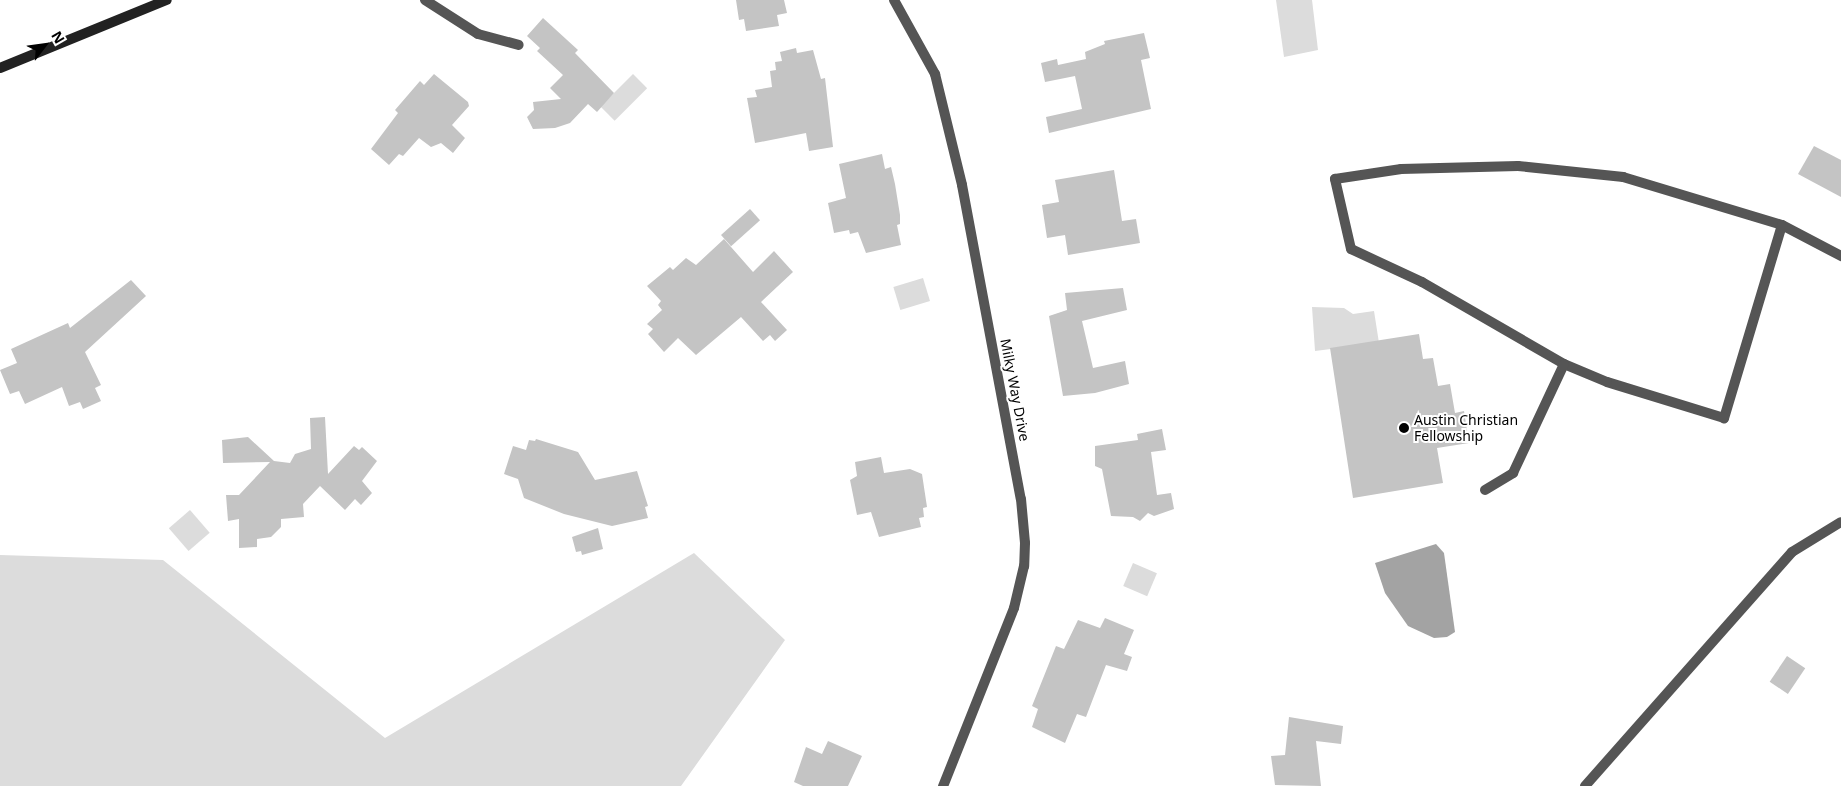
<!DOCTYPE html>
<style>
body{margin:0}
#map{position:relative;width:1841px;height:786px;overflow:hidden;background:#fff;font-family:"Noto Sans",sans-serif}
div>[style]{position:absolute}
.green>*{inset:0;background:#dcdcdc;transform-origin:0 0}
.water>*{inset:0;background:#a3a3a3}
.building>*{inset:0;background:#c4c4c4;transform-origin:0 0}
.lane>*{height:10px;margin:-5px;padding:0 5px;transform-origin:5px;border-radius:5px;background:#555}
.street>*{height:10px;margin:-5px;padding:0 5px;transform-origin:5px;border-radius:5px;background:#555}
.secondary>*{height:10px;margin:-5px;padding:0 5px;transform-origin:5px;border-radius:5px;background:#222}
.dots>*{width:14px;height:14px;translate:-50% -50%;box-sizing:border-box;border:2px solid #fff;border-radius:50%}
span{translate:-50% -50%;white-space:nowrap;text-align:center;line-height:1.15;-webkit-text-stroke:4px #fff;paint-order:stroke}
.street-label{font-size:14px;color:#000}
.poi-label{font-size:14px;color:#000}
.left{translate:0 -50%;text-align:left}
.north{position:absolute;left:20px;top:20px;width:50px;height:50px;-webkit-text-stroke:4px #fff;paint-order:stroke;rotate:60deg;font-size:14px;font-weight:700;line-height:20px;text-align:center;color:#000}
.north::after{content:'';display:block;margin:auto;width:18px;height:22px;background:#000;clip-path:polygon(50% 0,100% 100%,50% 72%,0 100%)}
</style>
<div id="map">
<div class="green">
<div style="clip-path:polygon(1276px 0,1312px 0,1318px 50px,1284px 57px)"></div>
<div style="left:633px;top:74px;width:20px;height:46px;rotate:45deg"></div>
<div style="left:923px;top:278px;width:24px;height:31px;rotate:73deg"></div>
<div style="clip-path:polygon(1312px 307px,1344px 308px,1353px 314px,1374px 311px,1379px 343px,1315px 351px)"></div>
<div style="left:190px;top:510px;width:30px;height:28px;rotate:49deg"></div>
<div style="clip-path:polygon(694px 553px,785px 640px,681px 786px,0 786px,0 555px,163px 560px,385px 738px)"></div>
<div style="left:1133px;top:563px;width:26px;height:25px;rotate:23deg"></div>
</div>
<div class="water">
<div style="clip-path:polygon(1436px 544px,1444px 553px,1455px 632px,1447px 637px,1434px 638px,1408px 626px,1385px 593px,1375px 563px)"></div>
</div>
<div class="building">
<div style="clip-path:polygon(736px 0,784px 0,787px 13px,777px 15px,779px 26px,746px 31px,744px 19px,739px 20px)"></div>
<div style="clip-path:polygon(543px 18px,578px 50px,575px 53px,614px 93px,597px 112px,588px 104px,570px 123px,555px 128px,533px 129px,527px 117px,534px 110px,533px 102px,561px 99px,550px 88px,563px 75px,537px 51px,540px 48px,527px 36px)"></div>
<div style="clip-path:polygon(1144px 33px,1150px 58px,1141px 60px,1151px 109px,1049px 133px,1046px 117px,1082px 109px,1075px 76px,1045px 82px,1041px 63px,1057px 59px,1058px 65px,1086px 59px,1085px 52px,1105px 44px,1104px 41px)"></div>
<div style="clip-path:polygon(796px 48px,797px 53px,813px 50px,821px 79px,825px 78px,833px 147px,809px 151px,806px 133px,755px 143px,747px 98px,757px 97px,755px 90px,772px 87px,770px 71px,776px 70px,775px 62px,782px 61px,780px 52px)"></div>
<div style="clip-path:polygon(434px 74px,468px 102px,469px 106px,452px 125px,465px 138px,453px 153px,441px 143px,431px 147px,419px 138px,403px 156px,399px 154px,389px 165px,371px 149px,398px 113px,395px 110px,420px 81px,424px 85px)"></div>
<div style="clip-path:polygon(1814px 146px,1841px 160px,1841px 197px,1798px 174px)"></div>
<div style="clip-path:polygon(882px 154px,885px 169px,891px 167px,895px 184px,900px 215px,900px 224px,897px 225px,901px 245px,866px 253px,858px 232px,850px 234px,849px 230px,834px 233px,828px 203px,846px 198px,839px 164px)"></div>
<div style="clip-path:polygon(1114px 170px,1122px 221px,1136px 219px,1140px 243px,1068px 255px,1065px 235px,1047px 238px,1042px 205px,1059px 202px,1055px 180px)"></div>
<div style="left:750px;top:209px;width:15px;height:39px;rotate:48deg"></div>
<div style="clip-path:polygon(724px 239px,753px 272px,774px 251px,793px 272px,761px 302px,787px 330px,775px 341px,770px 335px,763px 341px,741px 317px,696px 355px,678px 338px,664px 352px,648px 334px,653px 329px,647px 324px,662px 310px,658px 305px,661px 301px,647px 286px,670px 267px,673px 270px,686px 258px,696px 265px)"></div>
<div style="clip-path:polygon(131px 280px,146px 296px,85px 352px,101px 385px,95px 388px,101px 401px,83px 409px,80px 402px,69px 406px,62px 387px,25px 404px,19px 391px,10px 394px,0 370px,17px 363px,11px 349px,68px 323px,70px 328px)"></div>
<div style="clip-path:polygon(1123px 288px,1127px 310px,1082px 321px,1093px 368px,1125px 361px,1129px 384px,1095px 393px,1063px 396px,1049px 316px,1067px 310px,1065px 293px)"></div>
<div style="clip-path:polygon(1419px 334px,1423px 359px,1433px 358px,1438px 386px,1450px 384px,1455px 413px,1464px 411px,1469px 443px,1437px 448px,1443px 483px,1353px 498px,1330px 348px)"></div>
<div style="clip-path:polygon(325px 417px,328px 474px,354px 446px,359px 450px,362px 447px,377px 461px,362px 481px,372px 493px,361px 505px,355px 499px,345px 510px,320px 486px,303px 504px,304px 517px,281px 519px,281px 527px,271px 537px,257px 539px,257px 547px,239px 548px,239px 519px,228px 521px,226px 495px,239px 495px,270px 462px,223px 463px,222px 440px,248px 437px,274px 461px,290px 463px,295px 454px,311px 449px,310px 418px)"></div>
<div style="clip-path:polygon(1162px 429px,1166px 450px,1151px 452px,1157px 495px,1171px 493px,1174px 509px,1154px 516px,1148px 513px,1140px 521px,1133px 517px,1111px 516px,1102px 469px,1095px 466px,1095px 446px,1138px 440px,1137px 434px)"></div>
<div style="clip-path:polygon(536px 439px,578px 452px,595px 480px,637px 471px,648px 506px,645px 507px,648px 518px,612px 526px,564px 514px,524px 498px,518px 479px,504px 474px,513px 446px,526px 450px,529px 440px,535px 441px)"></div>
<div style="clip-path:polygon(881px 457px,884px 473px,910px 469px,922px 474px,927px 507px,923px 508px,924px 517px,919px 518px,921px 527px,879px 537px,871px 512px,857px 515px,850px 480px,857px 476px,855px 462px)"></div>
<div style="clip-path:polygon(598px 528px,603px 549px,582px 555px,581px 551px,576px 552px,572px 537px)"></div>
<div style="clip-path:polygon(1105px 618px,1134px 630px,1124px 654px,1132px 657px,1127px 671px,1106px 665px,1086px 717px,1077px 714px,1065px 743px,1032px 727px,1038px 709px,1032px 706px,1056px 646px,1064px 649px,1078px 620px,1100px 628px)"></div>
<div style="left:1787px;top:656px;width:22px;height:31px;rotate:34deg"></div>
<div style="clip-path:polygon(1289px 717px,1343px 726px,1341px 744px,1316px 741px,1321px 786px,1275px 785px,1271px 756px,1285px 755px)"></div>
<div style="clip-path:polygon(828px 741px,862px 756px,848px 786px,803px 786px,794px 782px,806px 747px,822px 754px)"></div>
</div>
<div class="lane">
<div style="left:425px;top:0;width:63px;rotate:32.7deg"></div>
<div style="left:478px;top:34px;width:42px;rotate:15deg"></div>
<div style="left:1782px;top:225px;width:202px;rotate:106.7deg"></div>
<div style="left:1724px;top:418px;width:122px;rotate:-162.9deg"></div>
<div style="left:1607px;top:382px;width:47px;rotate:-157.3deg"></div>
<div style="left:1564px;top:364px;width:164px;rotate:-150deg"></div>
<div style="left:1422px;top:282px;width:78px;rotate:-155.1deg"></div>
<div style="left:1351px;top:249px;width:72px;rotate:-102.9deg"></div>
<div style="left:1335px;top:179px;width:67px;rotate:-8.6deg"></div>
<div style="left:1401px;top:169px;width:117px;rotate:-1.5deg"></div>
<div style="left:1518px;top:166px;width:106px;rotate:6deg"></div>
<div style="left:1623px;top:177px;width:166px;rotate:16.8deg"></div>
<div style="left:1782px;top:225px;width:67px;rotate:27.7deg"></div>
<div style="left:1485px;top:490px;width:33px;rotate:-31deg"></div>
<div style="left:1513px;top:473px;width:120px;rotate:-64.9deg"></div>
<div style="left:1585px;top:786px;width:312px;rotate:-48.5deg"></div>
<div style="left:1792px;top:552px;width:57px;rotate:-31.5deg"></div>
</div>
<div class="street">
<div style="left:894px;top:0;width:85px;rotate:61deg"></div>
<div style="left:935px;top:74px;width:114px;rotate:76.3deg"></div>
<div style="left:962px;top:185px;width:319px;rotate:79.4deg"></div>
<div style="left:1021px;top:499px;width:44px;rotate:84.8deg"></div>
<div style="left:1025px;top:543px;width:23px;rotate:92deg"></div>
<div style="left:1024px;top:566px;width:43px;rotate:103.4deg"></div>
<div style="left:1014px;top:608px;width:192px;rotate:111.7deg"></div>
</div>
<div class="secondary">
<div style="left:0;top:68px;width:180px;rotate:-22.2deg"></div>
</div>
<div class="dots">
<div style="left:1404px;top:428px;background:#000"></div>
</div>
<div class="street-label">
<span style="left:1015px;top:390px;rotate:79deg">Milky Way Drive</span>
</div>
<div class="poi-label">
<span class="left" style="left:1414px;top:428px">Austin Christian<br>Fellowship</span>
</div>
<div class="north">N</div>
</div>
